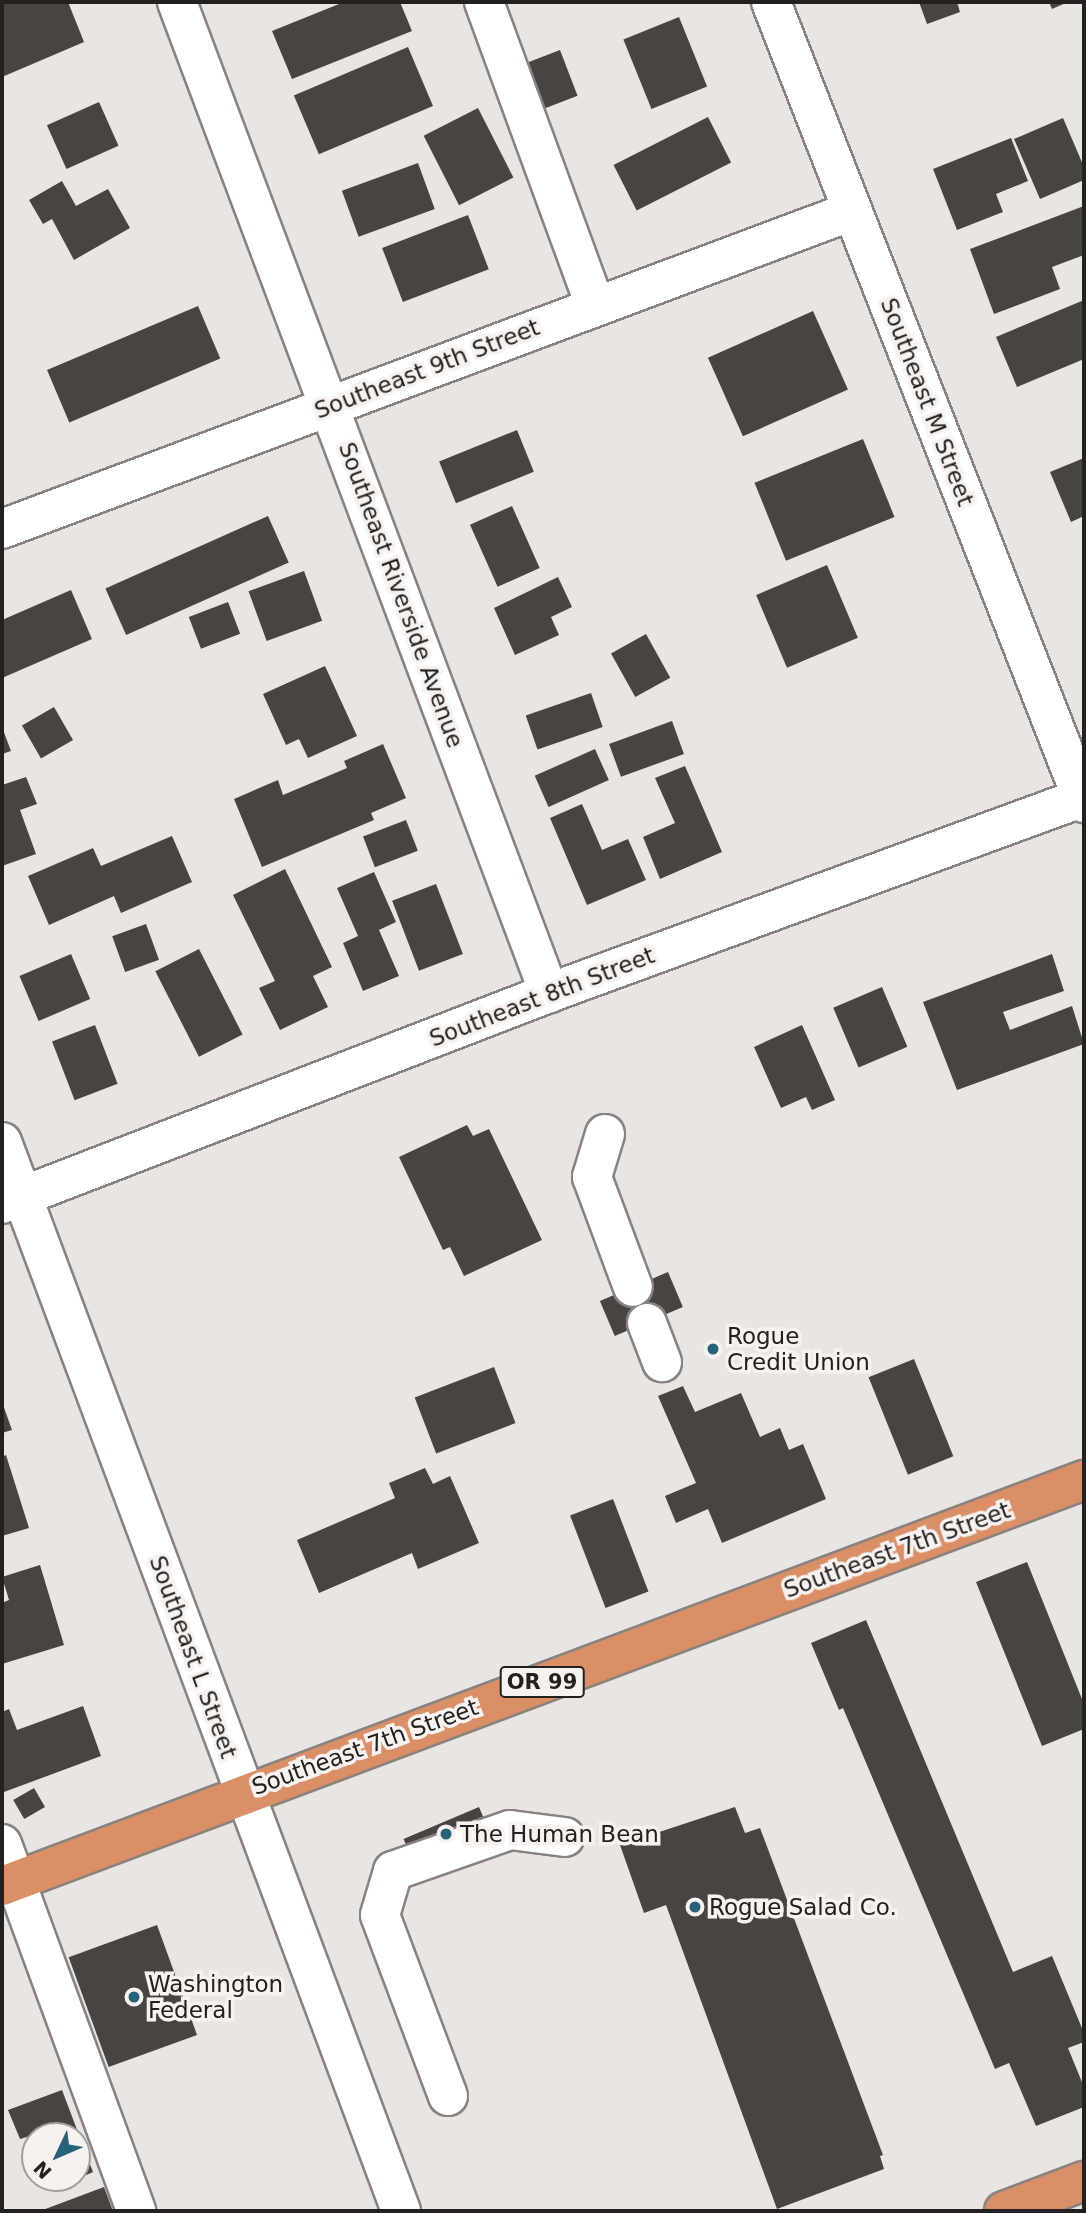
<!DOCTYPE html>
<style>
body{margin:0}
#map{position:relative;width:1086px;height:2213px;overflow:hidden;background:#eae4e2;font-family:"DejaVu Sans",sans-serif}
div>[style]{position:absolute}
.building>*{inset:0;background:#494442;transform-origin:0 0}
.roads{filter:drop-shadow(2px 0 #888381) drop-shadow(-2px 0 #888381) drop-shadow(0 2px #888381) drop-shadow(0 -2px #888381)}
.minor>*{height:38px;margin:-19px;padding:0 19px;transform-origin:19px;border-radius:19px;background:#fff}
.highway>*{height:38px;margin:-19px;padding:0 19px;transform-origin:19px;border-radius:19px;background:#da8f66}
.dots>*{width:19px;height:19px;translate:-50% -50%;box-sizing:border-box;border:4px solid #f7f2ef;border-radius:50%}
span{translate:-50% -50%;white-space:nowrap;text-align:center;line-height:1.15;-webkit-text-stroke:7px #f7f2ef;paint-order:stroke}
.shield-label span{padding:2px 5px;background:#f7f2ef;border:2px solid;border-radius:5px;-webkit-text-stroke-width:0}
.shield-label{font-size:21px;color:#232120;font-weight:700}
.street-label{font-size:23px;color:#232120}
.poi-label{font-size:23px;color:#232120}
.left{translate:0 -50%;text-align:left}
.frame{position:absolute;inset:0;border:4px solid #232120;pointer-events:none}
.north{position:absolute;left:21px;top:2122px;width:70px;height:70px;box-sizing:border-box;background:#f7f2ef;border:2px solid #a29e9c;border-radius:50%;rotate:226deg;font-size:19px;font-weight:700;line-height:28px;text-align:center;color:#232120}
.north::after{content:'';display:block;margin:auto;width:24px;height:32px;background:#27627a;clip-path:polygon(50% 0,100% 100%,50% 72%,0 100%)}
</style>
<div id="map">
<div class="building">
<div style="clip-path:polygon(8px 2px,68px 2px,84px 42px,2px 77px,2px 4px)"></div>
<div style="clip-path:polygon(338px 2px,400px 2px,412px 31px,292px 79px,272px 31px,339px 4px)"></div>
<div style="clip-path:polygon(919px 2px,957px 2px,960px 12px,927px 24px)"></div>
<div style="clip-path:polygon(1049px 2px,1068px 2px,1052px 9px)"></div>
<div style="left:679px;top:17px;width:75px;height:60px;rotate:68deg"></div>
<div style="left:408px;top:47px;width:64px;height:124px;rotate:67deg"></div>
<div style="left:560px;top:50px;width:49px;height:36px;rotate:69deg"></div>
<div style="left:99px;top:102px;width:48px;height:57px;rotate:66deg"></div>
<div style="left:478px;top:108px;width:78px;height:61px;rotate:63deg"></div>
<div style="left:708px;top:117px;width:51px;height:106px;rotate:63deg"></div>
<div style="clip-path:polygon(1063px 118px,1084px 167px,1084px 180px,1040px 199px,1014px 139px)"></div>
<div style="clip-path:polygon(1011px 138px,1028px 181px,996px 194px,1003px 212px,957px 230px,933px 169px)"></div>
<div style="left:418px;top:163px;width:49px;height:81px;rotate:70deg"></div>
<div style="clip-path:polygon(62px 181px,76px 206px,108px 189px,130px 228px,74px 260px,52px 219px,43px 224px,29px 200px)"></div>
<div style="clip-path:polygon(1084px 206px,1084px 255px,1052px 267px,1060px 289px,994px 314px,970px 249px)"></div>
<div style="left:468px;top:215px;width:58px;height:92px;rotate:69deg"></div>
<div style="clip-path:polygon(1084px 300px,1084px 359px,1017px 387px,996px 337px)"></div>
<div style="left:198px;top:306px;width:57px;height:164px;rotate:67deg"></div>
<div style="left:813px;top:311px;width:86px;height:115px;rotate:66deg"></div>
<div style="left:517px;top:430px;width:45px;height:84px;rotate:68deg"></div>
<div style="left:863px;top:439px;width:84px;height:117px;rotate:68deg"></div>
<div style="clip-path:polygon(1084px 458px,1084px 516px,1071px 522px,1050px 472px)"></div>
<div style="left:512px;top:506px;width:68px;height:46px;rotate:66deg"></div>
<div style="left:268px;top:516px;width:51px;height:178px;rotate:66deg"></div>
<div style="left:827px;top:565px;width:79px;height:77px;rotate:67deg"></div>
<div style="left:304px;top:571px;width:53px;height:59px;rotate:70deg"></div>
<div style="clip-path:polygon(558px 577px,572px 607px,551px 617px,559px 635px,515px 655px,494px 608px)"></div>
<div style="clip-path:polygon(71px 590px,92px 639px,2px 678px,2px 620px)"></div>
<div style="left:228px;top:602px;width:34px;height:42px;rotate:69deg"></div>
<div style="left:646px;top:634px;width:50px;height:40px;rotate:61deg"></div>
<div style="clip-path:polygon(325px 666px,357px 736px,308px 758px,299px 739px,286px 745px,263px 694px)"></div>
<div style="left:591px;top:693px;width:36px;height:69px;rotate:71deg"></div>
<div style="left:54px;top:707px;width:38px;height:37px;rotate:60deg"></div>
<div style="left:672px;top:721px;width:35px;height:67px;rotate:70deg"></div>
<div style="clip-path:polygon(2px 727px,11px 751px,2px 754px)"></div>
<div style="clip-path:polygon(383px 744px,406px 798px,371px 813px,374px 820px,262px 867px,234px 799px,278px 780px,283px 795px,347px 768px,344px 761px)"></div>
<div style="left:595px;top:749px;width:34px;height:66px;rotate:66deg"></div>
<div style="clip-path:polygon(685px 766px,722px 852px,660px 879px,643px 837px,675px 823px,655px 778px)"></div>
<div style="clip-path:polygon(26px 777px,37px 804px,20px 810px,36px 854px,2px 866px,2px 785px)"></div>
<div style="clip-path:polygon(582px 804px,602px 850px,628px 839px,646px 880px,587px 905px,550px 818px)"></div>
<div style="left:406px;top:820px;width:33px;height:46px;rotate:69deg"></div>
<div style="clip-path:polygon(172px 836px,192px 882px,121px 913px,114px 896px,49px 925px,28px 876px,93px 848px,101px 866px)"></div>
<div style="clip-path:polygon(285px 869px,332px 967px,313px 976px,328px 1007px,280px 1030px,259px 988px,275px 981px,233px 895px)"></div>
<div style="clip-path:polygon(374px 872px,396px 922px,379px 930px,399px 976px,363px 991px,343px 943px,358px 936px,337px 888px)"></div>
<div style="left:436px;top:884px;width:75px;height:47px;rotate:69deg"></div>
<div style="left:146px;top:924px;width:38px;height:36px;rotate:70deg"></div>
<div style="left:199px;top:949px;width:96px;height:49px;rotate:63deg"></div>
<div style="left:71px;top:954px;width:49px;height:56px;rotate:67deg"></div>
<div style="clip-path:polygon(1052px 954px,1064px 991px,1003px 1012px,1010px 1030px,1072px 1006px,1084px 1044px,957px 1090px,923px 1002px)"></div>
<div style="left:882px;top:987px;width:65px;height:53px;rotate:67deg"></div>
<div style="left:95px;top:1025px;width:63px;height:46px;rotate:69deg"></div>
<div style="clip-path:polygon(802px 1025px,835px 1100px,812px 1110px,806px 1097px,781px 1108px,754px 1047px)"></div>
<div style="clip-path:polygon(467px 1125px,473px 1136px,489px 1129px,542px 1240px,464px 1276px,450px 1247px,443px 1250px,399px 1157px)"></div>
<div style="left:668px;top:1272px;width:38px;height:74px;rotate:67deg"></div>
<div style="left:914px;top:1359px;width:105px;height:49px;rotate:68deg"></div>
<div style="left:494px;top:1367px;width:60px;height:85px;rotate:69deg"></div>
<div style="clip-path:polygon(683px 1386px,695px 1412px,741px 1393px,760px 1437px,780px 1428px,789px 1450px,803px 1444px,826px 1499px,722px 1543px,708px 1509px,676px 1523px,665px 1496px,696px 1483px,658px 1396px)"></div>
<div style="clip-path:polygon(2px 1402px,12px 1430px,2px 1433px)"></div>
<div style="clip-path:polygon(6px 1455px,29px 1528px,2px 1536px,2px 1457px)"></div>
<div style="clip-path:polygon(425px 1468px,433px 1484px,450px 1476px,479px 1543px,418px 1569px,412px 1553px,319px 1593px,297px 1540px,395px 1498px,389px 1483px)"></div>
<div style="left:613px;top:1499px;width:99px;height:46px;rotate:69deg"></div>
<div style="clip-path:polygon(1027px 1562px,1084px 1704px,1084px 1729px,1042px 1746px,976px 1582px)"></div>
<div style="clip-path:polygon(40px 1565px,64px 1645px,2px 1664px,2px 1603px,9px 1600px,2px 1577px)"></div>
<div style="clip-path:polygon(866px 1620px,1013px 1972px,1052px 1956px,1084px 2033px,1084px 2042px,1068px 2048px,1084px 2087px,1084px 2107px,1036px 2126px,1009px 2063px,995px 2069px,843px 1708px,839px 1710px,811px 1643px)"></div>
<div style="clip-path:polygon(83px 1706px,101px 1756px,4px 1792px,2px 1712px,9px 1709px,17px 1730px)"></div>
<div style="left:34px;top:1788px;width:22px;height:24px;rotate:60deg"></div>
<div style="left:479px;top:1807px;width:28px;height:82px;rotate:67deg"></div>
<div style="clip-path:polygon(735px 1807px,745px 1833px,760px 1828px,883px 2155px,880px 2156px,884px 2169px,777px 2209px,666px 1905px,644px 1913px,620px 1845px)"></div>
<div style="left:157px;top:1925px;width:117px;height:94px;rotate:70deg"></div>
<div style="clip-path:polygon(62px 2090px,93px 2172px,50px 2191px,45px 2178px,77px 2178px,77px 2136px,35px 2136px,35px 2149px,30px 2136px,20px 2139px,8px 2110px)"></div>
<div style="clip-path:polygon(104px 2187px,113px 2211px,40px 2211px)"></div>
</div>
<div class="roads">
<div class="minor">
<div style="left:177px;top:2px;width:1059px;rotate:69.42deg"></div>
<div style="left:484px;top:2px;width:324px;rotate:69.9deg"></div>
<div style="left:771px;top:2px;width:860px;rotate:68.66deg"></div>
<div style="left:2px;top:529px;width:908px;rotate:-20.51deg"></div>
<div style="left:605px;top:1134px;width:45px;rotate:106.8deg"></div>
<div style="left:592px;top:1177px;width:117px;rotate:69.6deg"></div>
<div style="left:2px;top:1142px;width:1141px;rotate:69.53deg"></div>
<div style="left:2px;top:1204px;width:586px;rotate:-21.09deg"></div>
<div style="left:549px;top:993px;width:570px;rotate:-20.12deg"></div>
<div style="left:647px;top:1323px;width:42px;rotate:69deg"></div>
<div style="left:2px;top:1844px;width:391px;rotate:69.9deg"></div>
<div style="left:448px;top:2096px;width:193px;rotate:-110.6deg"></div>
<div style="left:380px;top:1915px;width:46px;rotate:-73.5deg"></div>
<div style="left:393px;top:1871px;width:124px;rotate:-19.3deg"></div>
<div style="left:510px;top:1830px;width:55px;rotate:7.3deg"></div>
</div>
<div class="highway">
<div style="left:2px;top:1886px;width:1156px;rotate:-20.57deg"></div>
<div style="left:1004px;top:2211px;width:85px;rotate:-20.6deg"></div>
</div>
</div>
<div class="dots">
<div style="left:713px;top:1349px;background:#27627a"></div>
<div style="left:446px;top:1834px;background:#27627a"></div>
<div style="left:695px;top:1907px;background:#27627a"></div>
<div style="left:134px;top:1997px;background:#27627a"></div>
</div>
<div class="shield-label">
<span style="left:542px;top:1682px">OR 99</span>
</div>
<div class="street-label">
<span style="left:427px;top:369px;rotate:-21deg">Southeast 9th Street</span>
<span style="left:927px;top:402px;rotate:69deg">Southeast M Street</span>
<span style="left:401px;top:595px;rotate:70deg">Southeast Riverside Avenue</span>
<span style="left:542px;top:997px;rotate:-21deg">Southeast 8th Street</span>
<span style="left:897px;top:1550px;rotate:-20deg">Southeast 7th Street</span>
<span style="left:193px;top:1657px;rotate:70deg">Southeast L Street</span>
<span style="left:365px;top:1747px;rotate:-20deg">Southeast 7th Street</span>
</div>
<div class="poi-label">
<span class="left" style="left:727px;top:1349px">Rogue<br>Credit Union</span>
<span class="left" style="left:460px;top:1834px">The Human Bean</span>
<span class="left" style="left:709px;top:1907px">Rogue Salad Co.</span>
<span class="left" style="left:148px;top:1997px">Washington<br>Federal</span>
</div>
<div class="frame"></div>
<div class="north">N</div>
</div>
